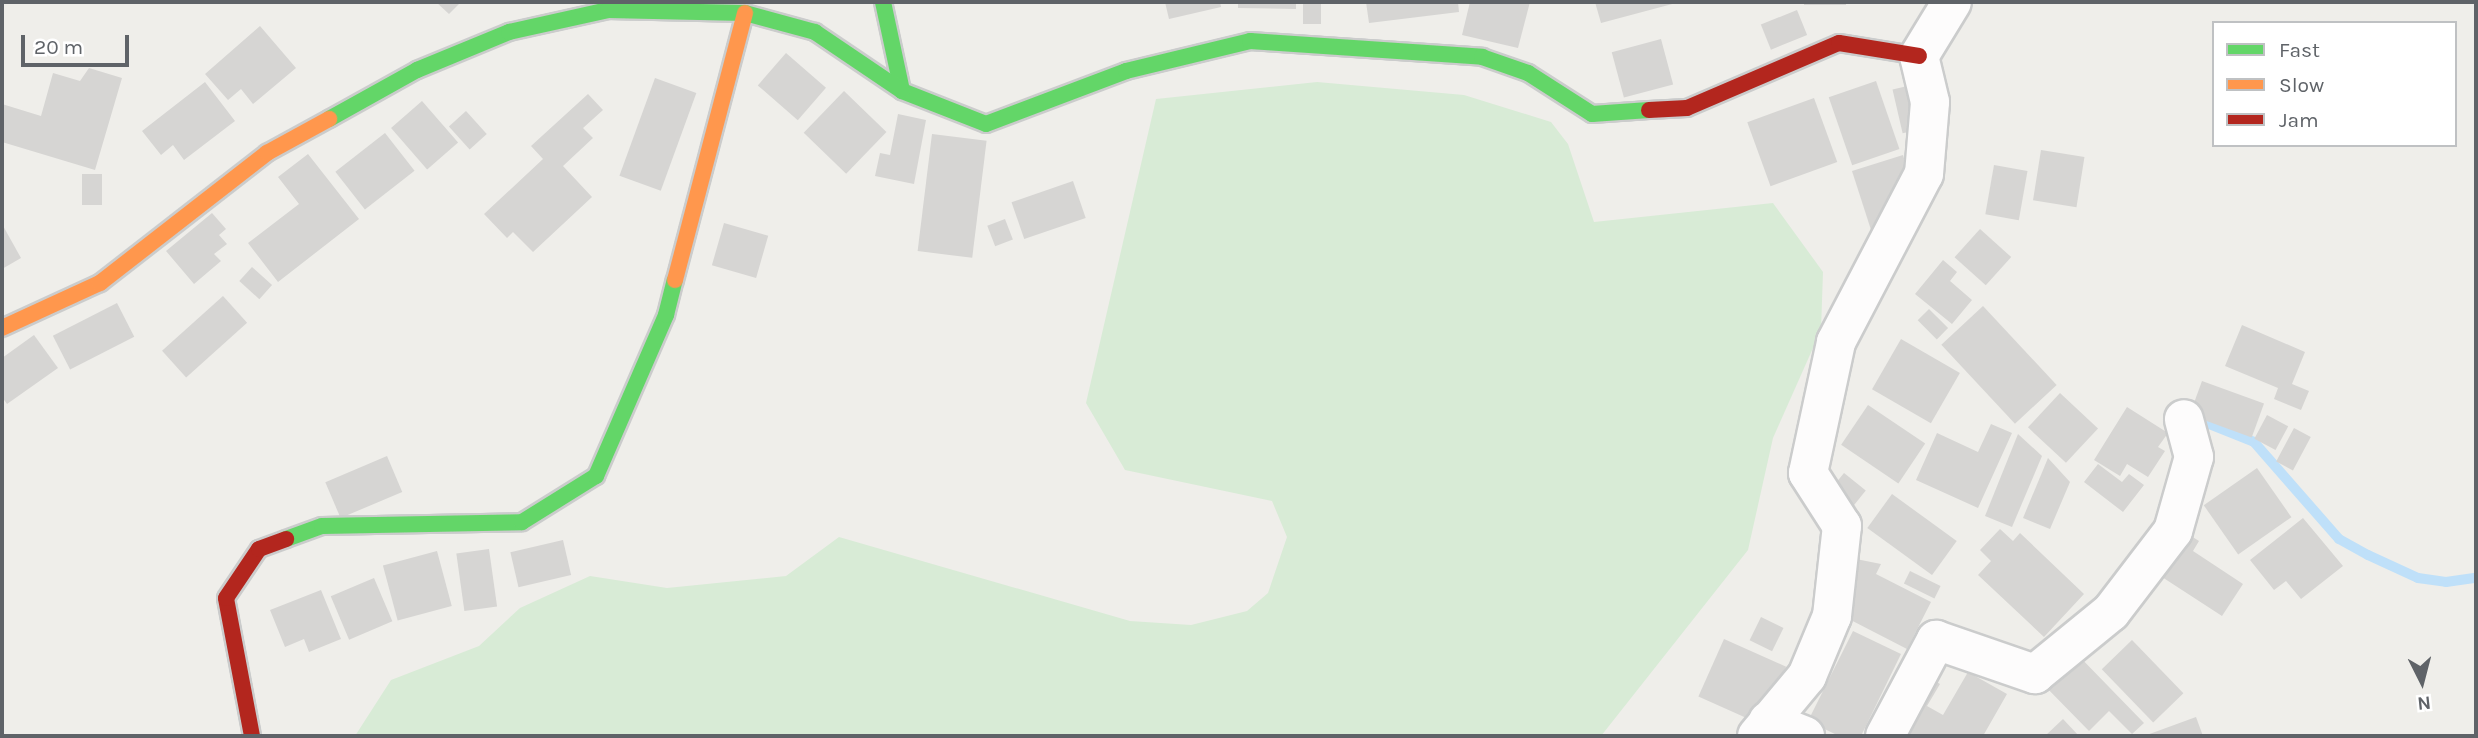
<!DOCTYPE html>
<style>
body{margin:0}
#map{position:relative;width:2478px;height:738px;overflow:hidden;background:#efeeea;font-family:Karla,sans-serif}
div>[style]{position:absolute}
.green>*{inset:0;background:#d8ebd6}
.stream>*{height:10px;margin:-5px;padding:0 5px;transform-origin:5px;border-radius:5px;background:#bfe0f9}
.building>*{inset:0;background:#d6d5d3;transform-origin:0 0}
.roads{filter:drop-shadow(2px 0 #cbcccc) drop-shadow(-2px 0 #cbcccc) drop-shadow(0 2px #cbcccc) drop-shadow(0 -2px #cbcccc)}
.street>*{height:38px;margin:-19px;padding:0 19px;transform-origin:19px;border-radius:19px;background:#fdfcfc}
.fast>*{height:16px;margin:-8px;padding:0 8px;transform-origin:8px;border-radius:8px;background:#63d668}
.slow>*{height:16px;margin:-8px;padding:0 8px;transform-origin:8px;border-radius:8px;background:#ff974d}
.jam>*{height:16px;margin:-8px;padding:0 8px;transform-origin:8px;border-radius:8px;background:#b3261e}
span{translate:-50% -50%;white-space:nowrap;text-align:center;line-height:1.15;-webkit-text-stroke:6px #fff;paint-order:stroke}
.frame{position:absolute;inset:0;border:4px solid #5f6368;pointer-events:none}
.legend{position:absolute;left:2212px;top:21px;width:245px;height:126px;box-sizing:border-box;background:#fff;border:2px solid #bfc1c3;margin:0;padding:9px 12px;list-style:none;font-size:21px;color:#5f6368}
.legend li{display:flex;align-items:center;gap:14px;height:35px}
.legend b{width:35px;border:2px solid #bfc1c3}
.north{position:absolute;left:2387px;top:647px;width:70px;height:70px;-webkit-text-stroke:5px #fff;paint-order:stroke;rotate:174deg;font-size:19px;font-weight:700;line-height:28px;text-align:center;color:#5f6368}
.north::after{content:'';display:block;margin:auto;width:24px;height:32px;background:#5f6368;clip-path:polygon(50% 0,100% 100%,50% 72%,0 100%)}
.scale{position:absolute;left:21px;top:35px;width:108px;height:32px;box-sizing:border-box;border:4px solid #5f6368;border-top:0;padding-left:9px;font-size:21px;line-height:24px;white-space:nowrap;color:#5f6368;-webkit-text-stroke:5px #fff;paint-order:stroke}
</style>
<div id="map">
<div class="green">
<div style="clip-path:polygon(1317px 82px,1464px 95px,1551px 122px,1568px 144px,1594px 222px,1773px 203px,1823px 272px,1821px 330px,1773px 438px,1748px 550px,1601px 736px,355px 736px,391px 680px,479px 646px,520px 608px,590px 576px,667px 588px,786px 576px,839px 537px,1130px 621px,1191px 625px,1247px 611px,1268px 593px,1287px 537px,1272px 501px,1125px 470px,1086px 403px,1156px 99px)"></div>
</div>
<div class="stream">
<div style="left:2202px;top:421px;width:56px;rotate:22deg"></div>
<div style="left:2254px;top:442px;width:129px;rotate:48.8deg"></div>
<div style="left:2339px;top:539px;width:33px;rotate:29deg"></div>
<div style="left:2368px;top:555px;width:55px;rotate:24.7deg"></div>
<div style="left:2418px;top:578px;width:28px;rotate:8deg"></div>
<div style="left:2446px;top:582px;width:30px;rotate:-8deg"></div>
</div>
<div class="building">
<div style="clip-path:polygon(436px 2px,461px 2px,449px 14px)"></div>
<div style="clip-path:polygon(1165px 2px,1220px 2px,1221px 7px,1169px 19px)"></div>
<div style="clip-path:polygon(1238px 2px,1296px 2px,1296px 9px,1238px 8px)"></div>
<div style="left:1303px;top:2px;width:18px;height:22px"></div>
<div style="clip-path:polygon(1366px 2px,1458px 2px,1459px 12px,1369px 23px)"></div>
<div style="clip-path:polygon(1470px 2px,1530px 2px,1518px 48px,1462px 35px)"></div>
<div style="clip-path:polygon(1595px 2px,1676px 2px,1676px 3px,1601px 23px)"></div>
<div style="left:1804px;top:2px;width:42px;height:3px"></div>
<div style="left:1797px;top:10px;width:27px;height:39px;rotate:68deg"></div>
<div style="clip-path:polygon(260px 26px,296px 68px,253px 104px,241px 89px,228px 100px,205px 74px)"></div>
<div style="left:1661px;top:39px;width:47px;height:51px;rotate:75deg"></div>
<div style="left:786px;top:53px;width:53px;height:43px;rotate:41deg"></div>
<div style="clip-path:polygon(89px 68px,122px 78px,95px 170px,2px 142px,2px 104px,41px 116px,53px 73px,80px 81px)"></div>
<div style="left:655px;top:78px;width:44px;height:104px;rotate:20deg"></div>
<div style="left:1876px;top:81px;width:72px;height:50px;rotate:71deg"></div>
<div style="clip-path:polygon(205px 82px,235px 121px,184px 160px,173px 145px,161px 155px,142px 131px)"></div>
<div style="left:1912px;top:85px;width:45px;height:20px;rotate:77deg"></div>
<div style="left:844px;top:91px;width:59px;height:58px;rotate:44deg"></div>
<div style="clip-path:polygon(588px 94px,603px 110px,583px 128px,593px 138px,563px 166px,592px 197px,533px 252px,513px 232px,507px 238px,484px 214px,543px 159px,531px 146px)"></div>
<div style="left:1814px;top:98px;width:68px;height:71px;rotate:70deg"></div>
<div style="left:422px;top:101px;width:55px;height:41px;rotate:49deg"></div>
<div style="left:466px;top:111px;width:31px;height:23px;rotate:48deg"></div>
<div style="clip-path:polygon(898px 114px,926px 120px,914px 184px,875px 176px,880px 153px,890px 155px)"></div>
<div style="left:385px;top:133px;width:48px;height:63px;rotate:52deg"></div>
<div style="left:932px;top:134px;width:55px;height:118px;rotate:7deg"></div>
<div style="left:2041px;top:150px;width:44px;height:51px;rotate:9deg"></div>
<div style="clip-path:polygon(308px 154px,359px 219px,278px 282px,248px 243px,299px 204px,278px 177px)"></div>
<div style="clip-path:polygon(1903px 155px,1911px 180px,1872px 233px,1852px 171px)"></div>
<div style="left:1994px;top:165px;width:34px;height:50px;rotate:10deg"></div>
<div style="left:82px;top:174px;width:20px;height:31px"></div>
<div style="left:1073px;top:181px;width:39px;height:65px;rotate:71deg"></div>
<div style="clip-path:polygon(212px 213px,226px 229px,219px 235px,227px 244px,214px 254px,221px 261px,194px 284px,166px 251px)"></div>
<div style="left:1005px;top:219px;width:22px;height:19px;rotate:69deg"></div>
<div style="left:724px;top:223px;width:46px;height:44px;rotate:16deg"></div>
<div style="clip-path:polygon(2px 224px,21px 258px,2px 269px)"></div>
<div style="left:1980px;top:229px;width:42px;height:38px;rotate:42deg"></div>
<div style="clip-path:polygon(1943px 260px,1957px 272px,1950px 281px,1972px 300px,1952px 324px,1915px 294px)"></div>
<div style="left:252px;top:267px;width:27px;height:19px;rotate:42deg"></div>
<div style="left:223px;top:296px;width:36px;height:82px;rotate:48deg"></div>
<div style="left:117px;top:303px;width:38px;height:72px;rotate:63deg"></div>
<div style="left:1983px;top:306px;width:108px;height:57px;rotate:47deg"></div>
<div style="left:1929px;top:309px;width:27px;height:16px;rotate:45deg"></div>
<div style="clip-path:polygon(2242px 325px,2305px 352px,2292px 384px,2309px 391px,2301px 410px,2274px 399px,2278px 388px,2225px 366px)"></div>
<div style="clip-path:polygon(34px 335px,58px 368px,7px 404px,2px 397px,2px 358px)"></div>
<div style="left:1901px;top:339px;width:68px;height:58px;rotate:30deg"></div>
<div style="left:2202px;top:381px;width:66px;height:36px;rotate:20deg"></div>
<div style="left:2060px;top:393px;width:52px;height:47px;rotate:43deg"></div>
<div style="left:1868px;top:405px;width:69px;height:48px;rotate:34deg"></div>
<div style="clip-path:polygon(2127px 407px,2168px 433px,2158px 447px,2165px 451px,2148px 477px,2127px 464px,2120px 476px,2094px 460px)"></div>
<div style="left:2267px;top:415px;width:24px;height:27px;rotate:28deg"></div>
<div style="clip-path:polygon(1991px 424px,2012px 433px,1978px 508px,1916px 480px,1937px 433px,1978px 452px)"></div>
<div style="left:2294px;top:428px;width:19px;height:38px;rotate:28deg"></div>
<div style="clip-path:polygon(2018px 434px,2042px 456px,2012px 527px,1985px 516px)"></div>
<div style="left:387px;top:456px;width:39px;height:67px;rotate:67deg"></div>
<div style="clip-path:polygon(2048px 458px,2070px 482px,2050px 529px,2023px 518px)"></div>
<div style="clip-path:polygon(2098px 464px,2122px 482px,2129px 474px,2144px 485px,2123px 512px,2084px 482px)"></div>
<div style="left:2257px;top:468px;width:60px;height:65px;rotate:55deg"></div>
<div style="left:1844px;top:473px;width:28px;height:23px;rotate:39deg"></div>
<div style="left:1892px;top:494px;width:80px;height:42px;rotate:36deg"></div>
<div style="clip-path:polygon(2303px 518px,2343px 566px,2301px 599px,2286px 581px,2274px 590px,2250px 560px)"></div>
<div style="clip-path:polygon(2000px 529px,2013px 541px,2020px 533px,2084px 594px,2044px 637px,1978px 575px,1991px 561px,1980px 550px)"></div>
<div style="clip-path:polygon(2183px 531px,2199px 541px,2193px 551px,2243px 584px,2222px 616px,2162px 577px)"></div>
<div style="left:563px;top:540px;width:36px;height:54px;rotate:77deg"></div>
<div style="left:489px;top:549px;width:58px;height:33px;rotate:82deg"></div>
<div style="left:437px;top:551px;width:57px;height:56px;rotate:75deg"></div>
<div style="clip-path:polygon(1851px 558px,1881px 564px,1876px 574px,1931px 602px,1907px 649px,1841px 615px)"></div>
<div style="left:1910px;top:571px;width:34px;height:14px;rotate:26deg"></div>
<div style="left:374px;top:578px;width:47px;height:47px;rotate:67deg"></div>
<div style="clip-path:polygon(321px 590px,341px 639px,309px 652px,304px 639px,285px 647px,270px 610px)"></div>
<div style="left:1761px;top:617px;width:25px;height:26px;rotate:26deg"></div>
<div style="clip-path:polygon(1853px 631px,1901px 654px,1861px 736px,1839px 736px,1808px 721px)"></div>
<div style="left:1724px;top:639px;width:68px;height:63px;rotate:24deg"></div>
<div style="left:2132px;top:640px;width:74px;height:42px;rotate:46deg"></div>
<div style="clip-path:polygon(2074px 651px,2144px 723px,2132px 734px,2109px 711px,2089px 731px,2041px 682px)"></div>
<div style="clip-path:polygon(1968px 672px,2007px 694px,1983px 736px,1894px 736px,1926px 675px,1940px 684px,1927px 706px,1943px 715px)"></div>
<div style="clip-path:polygon(2196px 717px,2203px 736px,2144px 736px)"></div>
<div style="clip-path:polygon(2063px 719px,2079px 736px,2045px 736px)"></div>
</div>
<div class="roads">
<div class="street">
<div style="left:1768px;top:721px;width:40px;rotate:22deg"></div>
<div style="left:1757px;top:736px;width:78px;rotate:-50.2deg"></div>
<div style="left:1807px;top:676px;width:65px;rotate:-67.4deg"></div>
<div style="left:1832px;top:616px;width:91px;rotate:-83.7deg"></div>
<div style="left:1842px;top:526px;width:63px;rotate:-122.7deg"></div>
<div style="left:1808px;top:473px;width:134px;rotate:-77.9deg"></div>
<div style="left:1836px;top:342px;width:190px;rotate:-62.4deg"></div>
<div style="left:1924px;top:174px;width:72px;rotate:-85.2deg"></div>
<div style="left:1930px;top:102px;width:47px;rotate:-103.4deg"></div>
<div style="left:1919px;top:56px;width:63px;rotate:-58.6deg"></div>
<div style="left:1885px;top:736px;width:109px;rotate:-62deg"></div>
<div style="left:1936px;top:640px;width:105px;rotate:19deg"></div>
<div style="left:2035px;top:674px;width:98px;rotate:-39.2deg"></div>
<div style="left:2111px;top:612px;width:102px;rotate:-52.6deg"></div>
<div style="left:2173px;top:531px;width:77px;rotate:-74.2deg"></div>
<div style="left:2194px;top:457px;width:39px;rotate:-105deg"></div>
</div>
<div class="fast">
<div style="left:883px;top:2px;width:91px;rotate:77.9deg"></div>
<div style="left:902px;top:91px;width:90px;rotate:21.4deg"></div>
<div style="left:986px;top:124px;width:150px;rotate:-20.7deg"></div>
<div style="left:1126px;top:71px;width:128px;rotate:-13.6deg"></div>
<div style="left:1250px;top:41px;width:233px;rotate:3.9deg"></div>
<div style="left:1482px;top:57px;width:49px;rotate:19.2deg"></div>
<div style="left:1528px;top:73px;width:76px;rotate:32.6deg"></div>
<div style="left:1592px;top:114px;width:57px;rotate:-4deg"></div>
<div style="left:329px;top:119px;width:101px;rotate:-29.1deg"></div>
<div style="left:417px;top:70px;width:100px;rotate:-22.4deg"></div>
<div style="left:509px;top:32px;width:101px;rotate:-12.5deg"></div>
<div style="left:608px;top:10px;width:137px;rotate:1.3deg"></div>
<div style="left:745px;top:13px;width:73px;rotate:15.2deg"></div>
<div style="left:815px;top:32px;width:105px;rotate:34.1deg"></div>
<div style="left:286px;top:539px;width:38px;rotate:-20deg"></div>
<div style="left:322px;top:526px;width:200px;rotate:-1.1deg"></div>
<div style="left:522px;top:522px;width:87px;rotate:-31.9deg"></div>
<div style="left:596px;top:476px;width:176px;rotate:-66.5deg"></div>
<div style="left:666px;top:315px;width:36px;rotate:-76deg"></div>
</div>
<div class="slow">
<div style="left:675px;top:280px;width:276px;rotate:-75.3deg"></div>
<div style="left:2px;top:328px;width:108px;rotate:-24.7deg"></div>
<div style="left:100px;top:283px;width:212px;rotate:-37.9deg"></div>
<div style="left:267px;top:153px;width:71px;rotate:-28.7deg"></div>
</div>
<div class="jam">
<div style="left:1649px;top:110px;width:38px;rotate:-3deg"></div>
<div style="left:1687px;top:108px;width:165px;rotate:-23.2deg"></div>
<div style="left:1839px;top:43px;width:81px;rotate:9.2deg"></div>
<div style="left:252px;top:736px;width:140px;rotate:-100.7deg"></div>
<div style="left:226px;top:598px;width:59px;rotate:-56deg"></div>
<div style="left:259px;top:549px;width:29px;rotate:-20deg"></div>
</div>
</div>
<div class="frame"></div>
<ul class="legend">
<li><b style="height:9px;background:#63d668"></b>Fast</li>
<li><b style="height:9px;background:#ff974d"></b>Slow</li>
<li><b style="height:9px;background:#b3261e"></b>Jam</li>
</ul>
<div class="north">N</div>
<div class="scale">20 m</div>
</div>
